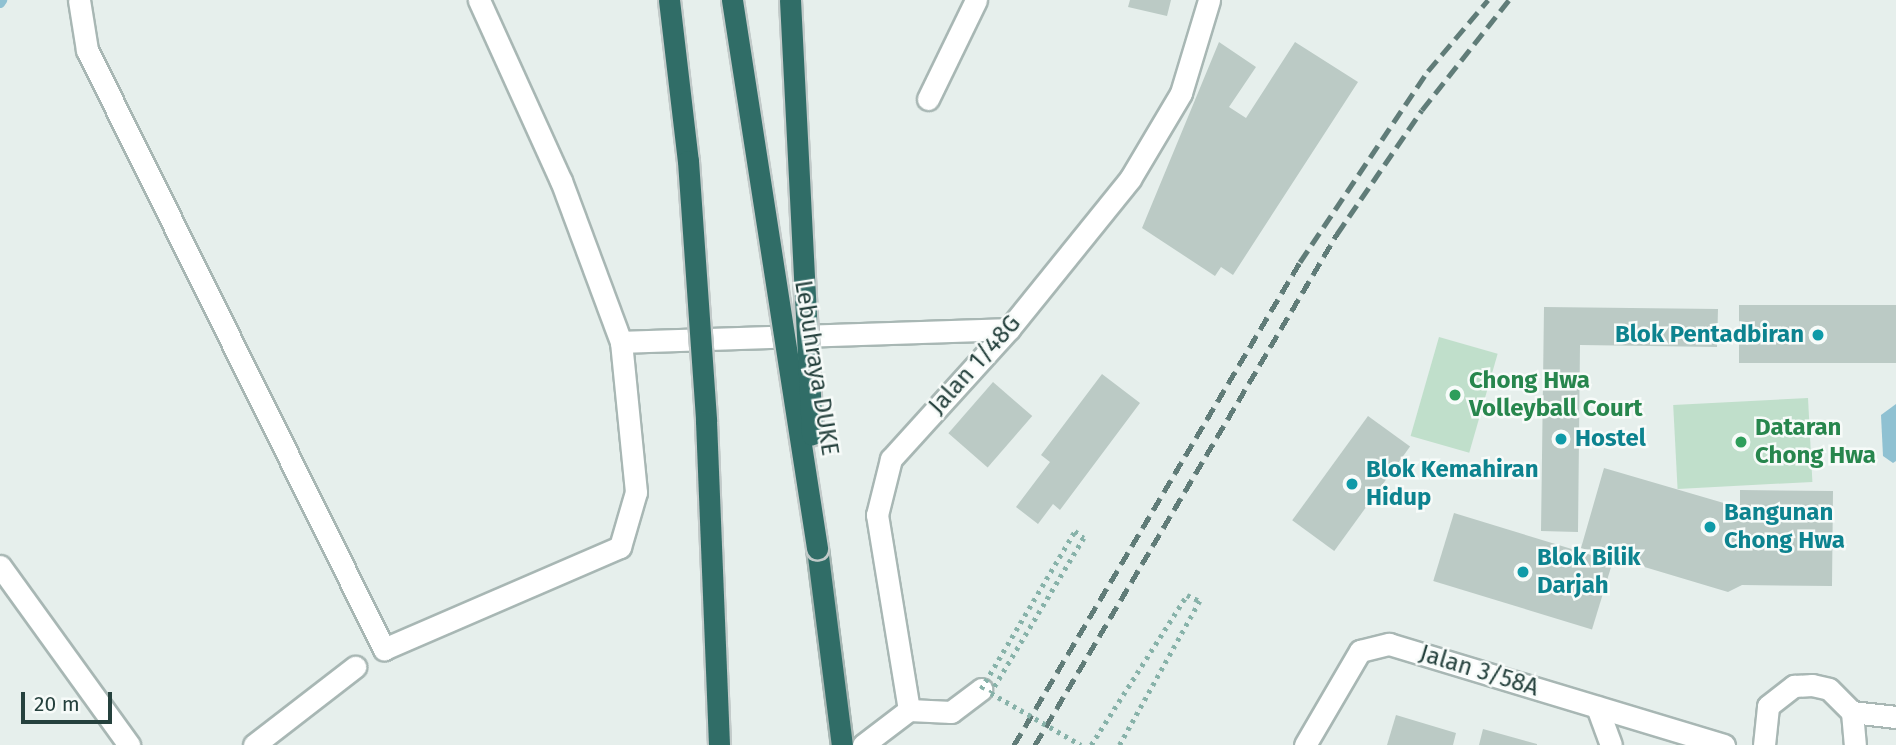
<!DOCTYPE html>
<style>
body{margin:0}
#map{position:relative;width:1896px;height:745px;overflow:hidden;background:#e6efec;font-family:"Fira Sans",sans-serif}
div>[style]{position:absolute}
.green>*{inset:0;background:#c0dfcb;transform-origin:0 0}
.water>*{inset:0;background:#8fc1d2}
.stream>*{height:9px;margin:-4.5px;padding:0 4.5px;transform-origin:4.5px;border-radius:4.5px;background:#8fc1d2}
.building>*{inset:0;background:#bbcac5;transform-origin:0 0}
.path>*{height:4.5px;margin-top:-2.25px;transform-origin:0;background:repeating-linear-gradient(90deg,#87b2a9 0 3.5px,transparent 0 8.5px)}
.roads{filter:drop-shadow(2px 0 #a8b7b4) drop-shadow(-2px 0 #a8b7b4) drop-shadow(0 2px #a8b7b4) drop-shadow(0 -2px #a8b7b4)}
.minor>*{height:21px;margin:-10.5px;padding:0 10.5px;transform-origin:10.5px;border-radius:10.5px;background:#fff}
.highway>*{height:21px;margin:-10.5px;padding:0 10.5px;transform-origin:10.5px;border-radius:10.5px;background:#306d67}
.rail>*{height:5px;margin-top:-2.5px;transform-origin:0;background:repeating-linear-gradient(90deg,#607c78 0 14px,transparent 0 21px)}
.path-bridge>*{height:4.5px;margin-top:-2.25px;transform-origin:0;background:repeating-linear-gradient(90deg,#87b2a9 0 3.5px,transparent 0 8.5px)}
.bridges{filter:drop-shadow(2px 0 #c2cac9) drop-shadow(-2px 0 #c2cac9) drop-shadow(0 2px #c2cac9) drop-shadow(0 -2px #c2cac9)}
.highway-bridge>*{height:21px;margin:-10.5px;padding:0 10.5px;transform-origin:10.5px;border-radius:10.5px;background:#306d67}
.dots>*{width:19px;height:19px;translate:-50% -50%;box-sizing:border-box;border:4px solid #f7fbf9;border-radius:50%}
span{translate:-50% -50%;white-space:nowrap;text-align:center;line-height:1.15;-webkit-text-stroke:5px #f7fbf9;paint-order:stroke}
.culture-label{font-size:24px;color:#0d838f;font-weight:700}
.right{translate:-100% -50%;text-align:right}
.left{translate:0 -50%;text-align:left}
.street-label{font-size:24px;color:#25413d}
.leisure-label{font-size:24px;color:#27864d;font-weight:700}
.scale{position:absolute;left:21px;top:692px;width:91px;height:32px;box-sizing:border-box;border:4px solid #25413d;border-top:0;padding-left:9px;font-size:21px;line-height:24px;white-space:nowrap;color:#25413d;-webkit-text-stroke:5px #f7fbf9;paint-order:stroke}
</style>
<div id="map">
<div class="green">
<div style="left:1439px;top:337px;width:61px;height:103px;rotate:16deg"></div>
<div style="left:1808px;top:398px;width:84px;height:135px;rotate:87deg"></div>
</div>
<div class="water">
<div style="clip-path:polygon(1896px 404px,1896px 461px,1893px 463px,1883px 456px,1881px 415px)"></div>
</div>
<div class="stream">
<div style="left:0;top:3px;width:4px;rotate:-56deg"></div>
</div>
<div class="building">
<div style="clip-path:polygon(1130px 0,1171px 0,1167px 16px,1128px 7px)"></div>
<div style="clip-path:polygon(1219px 42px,1256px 67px,1229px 107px,1246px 118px,1295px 42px,1358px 82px,1233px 275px,1221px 267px,1215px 276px,1142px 228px)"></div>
<div style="left:1896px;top:305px;width:58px;height:157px;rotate:90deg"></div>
<div style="clip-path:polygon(1544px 307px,1718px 309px,1717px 347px,1580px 345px,1578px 532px,1541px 531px)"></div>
<div style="clip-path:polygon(1102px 374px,1140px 403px,1060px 510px,1053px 504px,1038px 524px,1016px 507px,1050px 462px,1041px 455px)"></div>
<div style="left:993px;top:382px;width:52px;height:68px;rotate:41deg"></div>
<div style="left:1368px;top:416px;width:52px;height:129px;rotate:36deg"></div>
<div style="clip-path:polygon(1604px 468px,1734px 506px,1740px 505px,1740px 490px,1833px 491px,1832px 586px,1742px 585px,1728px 592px,1581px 548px)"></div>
<div style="left:1454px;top:513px;width:166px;height:71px;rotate:17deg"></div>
<div style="clip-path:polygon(1396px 715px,1456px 733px,1453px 745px,1387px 745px)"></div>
<div style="clip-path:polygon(1483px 729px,1537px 744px,1537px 745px,1479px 745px)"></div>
</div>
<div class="path">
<div style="left:1091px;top:745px;width:178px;rotate:-57.4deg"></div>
<div style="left:1187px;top:595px;width:14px;rotate:25deg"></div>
<div style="left:1200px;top:601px;width:165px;rotate:119.1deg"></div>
</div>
<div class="roads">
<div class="minor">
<div style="left:79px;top:0;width:51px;rotate:80.9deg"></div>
<div style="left:87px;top:50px;width:669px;rotate:63.63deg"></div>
<div style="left:384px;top:649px;width:257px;rotate:-23.4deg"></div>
<div style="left:620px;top:547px;width:57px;rotate:-73.8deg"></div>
<div style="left:636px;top:492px;width:151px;rotate:-95.7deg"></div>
<div style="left:621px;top:342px;width:172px;rotate:-110.4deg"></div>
<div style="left:561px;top:181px;width:199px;rotate:-114.4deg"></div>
<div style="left:928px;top:99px;width:110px;rotate:-64.1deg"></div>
<div style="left:621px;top:342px;width:388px;rotate:-1.9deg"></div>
<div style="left:0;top:566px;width:221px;rotate:54.2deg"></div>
<div style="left:1597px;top:707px;width:40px;rotate:69.8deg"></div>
<div style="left:909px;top:710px;width:198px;rotate:-99.3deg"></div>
<div style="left:877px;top:515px;width:58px;rotate:-76deg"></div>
<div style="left:891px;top:459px;width:176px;rotate:-47.8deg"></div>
<div style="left:1009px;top:329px;width:193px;rotate:-51.1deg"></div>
<div style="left:1130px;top:179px;width:100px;rotate:-59.3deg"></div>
<div style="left:1181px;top:93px;width:97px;rotate:-73.2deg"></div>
<div style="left:909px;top:710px;width:42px;rotate:2.7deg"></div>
<div style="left:951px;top:712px;width:38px;rotate:-37deg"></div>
<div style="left:1852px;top:712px;width:44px;rotate:6.5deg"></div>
<div style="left:254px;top:745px;width:128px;rotate:-37.7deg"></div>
<div style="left:863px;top:745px;width:58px;rotate:-37.3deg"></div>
<div style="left:1305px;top:745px;width:109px;rotate:-59.7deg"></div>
<div style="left:1360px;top:651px;width:30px;rotate:-14deg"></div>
<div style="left:1389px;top:644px;width:350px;rotate:16.8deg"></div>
<div style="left:1764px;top:745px;width:39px;rotate:-84deg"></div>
<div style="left:1768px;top:706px;width:33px;rotate:-38deg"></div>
<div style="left:1794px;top:686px;width:18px;rotate:-3deg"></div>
<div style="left:1812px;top:685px;width:17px;rotate:13deg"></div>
<div style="left:1829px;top:689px;width:33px;rotate:45deg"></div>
<div style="left:1852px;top:712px;width:33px;rotate:85deg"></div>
</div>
<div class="highway">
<div style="left:817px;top:548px;width:199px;rotate:82.8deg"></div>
</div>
</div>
<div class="rail">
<div style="left:1014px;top:745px;width:561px;rotate:-59.37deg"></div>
<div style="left:1300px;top:262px;width:230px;rotate:-56.2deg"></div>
<div style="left:1428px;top:71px;width:93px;rotate:-49.8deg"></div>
<div style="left:1035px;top:745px;width:594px;rotate:-59.42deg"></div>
<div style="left:1337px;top:234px;width:150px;rotate:-55.6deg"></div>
<div style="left:1422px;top:110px;width:140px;rotate:-51.7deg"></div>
</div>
<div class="path-bridge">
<div style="left:981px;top:689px;width:184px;rotate:-59.3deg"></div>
<div style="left:1075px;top:531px;width:11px;rotate:38deg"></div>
<div style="left:1084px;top:538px;width:181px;rotate:121deg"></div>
<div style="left:991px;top:693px;width:104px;rotate:30deg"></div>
</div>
<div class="bridges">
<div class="highway-bridge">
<div style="left:669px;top:0;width:162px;rotate:83.3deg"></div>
<div style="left:688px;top:161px;width:261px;rotate:86deg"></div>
<div style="left:706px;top:421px;width:324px;rotate:87.7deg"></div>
<div style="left:732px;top:0;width:555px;rotate:81.18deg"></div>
<div style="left:790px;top:0;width:435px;rotate:87.1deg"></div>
</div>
</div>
<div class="dots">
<div style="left:1818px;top:335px;background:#0f9aa8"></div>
<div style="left:1455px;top:395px;background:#2e9e5b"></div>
<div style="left:1561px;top:439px;background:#0f9aa8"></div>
<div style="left:1741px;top:442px;background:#2e9e5b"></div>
<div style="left:1352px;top:484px;background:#0f9aa8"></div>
<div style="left:1710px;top:527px;background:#0f9aa8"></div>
<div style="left:1523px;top:572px;background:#0f9aa8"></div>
</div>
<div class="culture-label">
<span class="right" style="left:1804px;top:335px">Blok Pentadbiran</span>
<span class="left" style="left:1575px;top:439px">Hostel</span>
<span class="left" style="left:1366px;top:484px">Blok Kemahiran<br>Hidup</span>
<span class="left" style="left:1724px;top:527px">Bangunan<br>Chong Hwa</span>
<span class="left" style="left:1537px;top:572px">Blok Bilik<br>Darjah</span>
</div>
<div class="street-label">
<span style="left:975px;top:365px;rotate:-48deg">Jalan 1/48G</span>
<span style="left:816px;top:368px;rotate:81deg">Lebuhraya DUKE</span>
<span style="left:1479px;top:671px;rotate:17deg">Jalan 3/58A</span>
</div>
<div class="leisure-label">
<span class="left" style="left:1469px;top:395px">Chong Hwa<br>Volleyball Court</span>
<span class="left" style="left:1755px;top:442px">Dataran<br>Chong Hwa</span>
</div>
<div class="scale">20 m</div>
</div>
